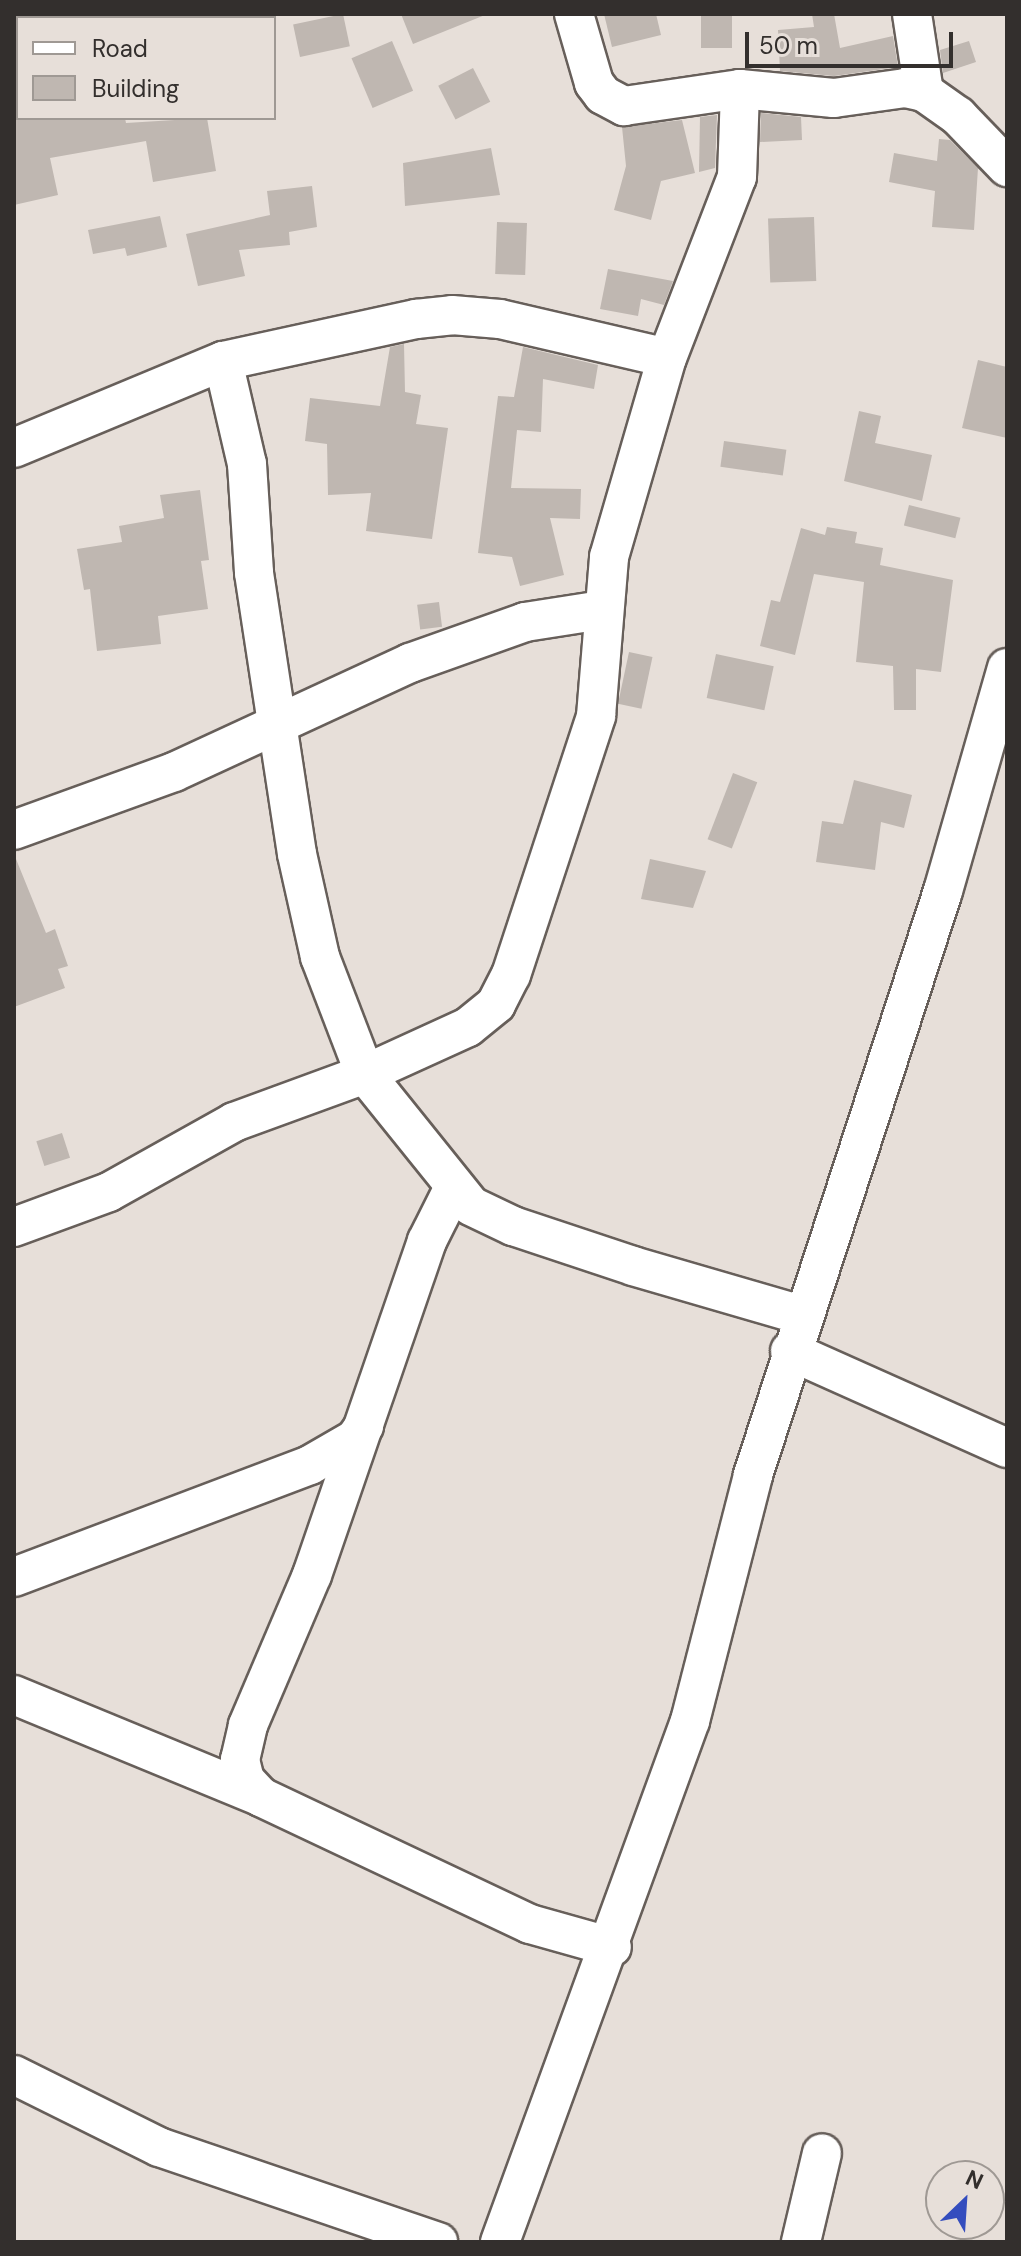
<!DOCTYPE html>
<style>
body{margin:0}
#map{position:relative;width:1021px;height:2256px;overflow:hidden;background:#e7dfd9;font-family:"DM Sans",sans-serif}
div>[style]{position:absolute}
.building>*{inset:0;background:#bfb7b1;transform-origin:0 0}
.roads{filter:drop-shadow(2px 0 #675f5a) drop-shadow(-2px 0 #675f5a) drop-shadow(0 2px #675f5a) drop-shadow(0 -2px #675f5a)}
.minor>*{height:38px;margin:-19px;padding:0 19px;transform-origin:19px;border-radius:19px;background:#fff}
span{translate:-50% -50%;white-space:nowrap;text-align:center;line-height:1.15;-webkit-text-stroke:6px #e7dfd9;paint-order:stroke}
.frame{position:absolute;inset:0;border:16px solid #332f2d;pointer-events:none}
.legend{position:absolute;left:16px;top:16px;width:260px;height:104px;box-sizing:border-box;background:#e7dfd9;border:2px solid #9f9994;margin:0;padding:10px 14px;list-style:none;font-size:24px;color:#332f2d}
.legend li{display:flex;align-items:center;gap:16px;height:40px}
.legend b{width:40px;border:2px solid #9f9994}
.north{position:absolute;left:925px;top:2160px;width:80px;height:80px;box-sizing:border-box;background:#e7dfd9;border:2px solid #9f9994;border-radius:50%;rotate:25deg;font-size:22px;font-weight:700;line-height:32px;text-align:center;color:#332f2d}
.north::after{content:'';display:block;margin:auto;width:28px;height:36px;background:#344dbe;clip-path:polygon(50% 0,100% 100%,50% 72%,0 100%)}
.scale{position:absolute;left:745px;top:32px;width:208px;height:36px;box-sizing:border-box;border:4px solid #332f2d;border-top:0;padding-left:10px;font-size:24px;line-height:28px;white-space:nowrap;color:#332f2d;-webkit-text-stroke:6px #e7dfd9;paint-order:stroke}
</style>
<div id="map">
<div class="building">
<div style="left:343px;top:14px;width:33px;height:51px;rotate:78deg"></div>
<div style="clip-path:polygon(401px 14px,485px 14px,485px 15px,413px 44px)"></div>
<div style="clip-path:polygon(604px 14px,656px 14px,661px 35px,612px 47px)"></div>
<div style="left:701px;top:14px;width:31px;height:34px"></div>
<div style="clip-path:polygon(812px 14px,834px 14px,840px 48px,893px 36px,898px 67px,834px 76px,780px 71px,778px 30px,814px 27px)"></div>
<div style="left:392px;top:41px;width:54px;height:44px;rotate:67deg"></div>
<div style="clip-path:polygon(969px 41px,976px 62px,943px 73px,940px 50px)"></div>
<div style="left:473px;top:68px;width:38px;height:39px;rotate:63deg"></div>
<div style="clip-path:polygon(761px 113px,801px 117px,802px 140px,760px 142px)"></div>
<div style="clip-path:polygon(717px 115px,715px 168px,699px 172px,700px 117px)"></div>
<div style="clip-path:polygon(14px 118px,125px 118px,126px 123px,207px 118px,216px 171px,153px 182px,146px 141px,50px 158px,58px 195px,14px 205px)"></div>
<div style="clip-path:polygon(682px 120px,695px 173px,661px 181px,651px 220px,614px 210px,626px 166px,622px 127px)"></div>
<div style="clip-path:polygon(939px 139px,950px 140px,978px 168px,974px 230px,932px 227px,935px 191px,889px 182px,894px 153px,937px 161px)"></div>
<div style="clip-path:polygon(491px 148px,500px 195px,405px 206px,403px 163px)"></div>
<div style="clip-path:polygon(312px 186px,317px 227px,289px 232px,290px 245px,239px 250px,245px 276px,198px 286px,186px 234px,270px 215px,267px 191px)"></div>
<div style="clip-path:polygon(160px 216px,167px 247px,127px 256px,125px 248px,93px 254px,88px 230px)"></div>
<div style="left:814px;top:217px;width:64px;height:46px;rotate:88deg"></div>
<div style="left:497px;top:222px;width:30px;height:52px;rotate:2deg"></div>
<div style="clip-path:polygon(608px 269px,673px 281px,664px 305px,641px 299px,638px 316px,600px 309px)"></div>
<div style="clip-path:polygon(404px 344px,405px 392px,421px 395px,416px 424px,448px 428px,432px 539px,366px 531px,371px 493px,328px 495px,327px 444px,305px 441px,310px 398px,380px 406px,390px 347px)"></div>
<div style="clip-path:polygon(523px 347px,598px 365px,594px 389px,543px 379px,541px 432px,517px 430px,511px 488px,581px 489px,580px 519px,550px 518px,564px 575px,520px 586px,512px 557px,478px 553px,498px 396px,514px 397px)"></div>
<div style="clip-path:polygon(978px 360px,1007px 367px,1007px 438px,962px 428px)"></div>
<div style="clip-path:polygon(859px 411px,881px 416px,875px 443px,932px 455px,922px 501px,844px 481px)"></div>
<div style="left:724px;top:441px;width:63px;height:26px;rotate:8deg"></div>
<div style="clip-path:polygon(200px 490px,209px 560px,201px 561px,208px 609px,158px 616px,161px 644px,97px 651px,90px 589px,84px 590px,77px 549px,122px 542px,119px 526px,164px 518px,160px 495px)"></div>
<div style="left:909px;top:505px;width:53px;height:21px;rotate:14deg"></div>
<div style="clip-path:polygon(827px 527px,857px 532px,855px 543px,883px 548px,880px 565px,953px 580px,941px 672px,916px 669px,916px 710px,894px 710px,893px 666px,856px 662px,864px 582px,814px 574px,795px 655px,760px 646px,771px 600px,780px 602px,801px 528px,825px 535px)"></div>
<div style="left:439px;top:602px;width:25px;height:22px;rotate:83deg"></div>
<div style="left:629px;top:652px;width:24px;height:53px;rotate:12deg"></div>
<div style="left:716px;top:654px;width:59px;height:45px;rotate:12deg"></div>
<div style="left:733px;top:773px;width:26px;height:71px;rotate:21deg"></div>
<div style="clip-path:polygon(854px 780px,912px 795px,904px 828px,881px 822px,875px 870px,816px 862px,822px 821px,843px 824px)"></div>
<div style="clip-path:polygon(14px 854px,46px 933px,55px 929px,68px 966px,58px 969px,65px 988px,14px 1007px)"></div>
<div style="clip-path:polygon(650px 859px,706px 871px,693px 908px,641px 899px)"></div>
<div style="left:62px;top:1133px;width:26px;height:27px;rotate:72deg"></div>
</div>
<div class="roads">
<div class="minor">
<div style="left:574px;top:14px;width:72px;rotate:73.8deg"></div>
<div style="left:594px;top:83px;width:15px;rotate:53deg"></div>
<div style="left:603px;top:95px;width:24px;rotate:28deg"></div>
<div style="left:624px;top:106px;width:117px;rotate:-8.3deg"></div>
<div style="left:740px;top:89px;width:94px;rotate:5.5deg"></div>
<div style="left:834px;top:98px;width:72px;rotate:-8deg"></div>
<div style="left:905px;top:88px;width:19px;rotate:12deg"></div>
<div style="left:924px;top:92px;width:42px;rotate:35.2deg"></div>
<div style="left:958px;top:116px;width:71px;rotate:46.1deg"></div>
<div style="left:912px;top:14px;width:79px;rotate:81.3deg"></div>
<div style="left:96px;top:18px;width:28px;rotate:-8deg"></div>
<div style="left:14px;top:34px;width:4px;rotate:-14deg"></div>
<div style="left:223px;top:361px;width:106px;rotate:76.9deg"></div>
<div style="left:247px;top:464px;width:109px;rotate:86.3deg"></div>
<div style="left:254px;top:573px;width:284px;rotate:81.3deg"></div>
<div style="left:297px;top:854px;width:106px;rotate:77.4deg"></div>
<div style="left:320px;top:957px;width:125px;rotate:69deg"></div>
<div style="left:365px;top:1074px;width:169px;rotate:51.2deg"></div>
<div style="left:471px;top:1206px;width:47px;rotate:25.5deg"></div>
<div style="left:513px;top:1226px;width:126px;rotate:18.4deg"></div>
<div style="left:633px;top:1266px;width:176px;rotate:16.2deg"></div>
<div style="left:14px;top:448px;width:226px;rotate:-22.6deg"></div>
<div style="left:223px;top:361px;width:198px;rotate:-12.3deg"></div>
<div style="left:416px;top:319px;width:36px;rotate:-6deg"></div>
<div style="left:452px;top:315px;width:48px;rotate:4.8deg"></div>
<div style="left:500px;top:319px;width:171px;rotate:13.1deg"></div>
<div style="left:14px;top:830px;width:170px;rotate:-19.9deg"></div>
<div style="left:174px;top:772px;width:260px;rotate:-24.8deg"></div>
<div style="left:410px;top:663px;width:122px;rotate:-19.6deg"></div>
<div style="left:525px;top:622px;width:78px;rotate:-8.9deg"></div>
<div style="left:14px;top:1227px;width:101px;rotate:-20.2deg"></div>
<div style="left:109px;top:1192px;width:143px;rotate:-29.2deg"></div>
<div style="left:234px;top:1122px;width:140px;rotate:-20.1deg"></div>
<div style="left:365px;top:1074px;width:113px;rotate:-24.5deg"></div>
<div style="left:468px;top:1027px;width:36px;rotate:-39deg"></div>
<div style="left:496px;top:1004px;width:33px;rotate:-63deg"></div>
<div style="left:511px;top:975px;width:273px;rotate:-71.8deg"></div>
<div style="left:596px;top:716px;width:160px;rotate:-85.3deg"></div>
<div style="left:609px;top:557px;width:207px;rotate:-73.8deg"></div>
<div style="left:667px;top:358px;width:194px;rotate:-68.9deg"></div>
<div style="left:737px;top:177px;width:88px;rotate:-88deg"></div>
<div style="left:790px;top:1351px;width:238px;rotate:24.1deg"></div>
<div style="left:14px;top:1577px;width:316px;rotate:-20.7deg"></div>
<div style="left:310px;top:1465px;width:52px;rotate:-30deg"></div>
<div style="left:355px;top:1439px;width:16px;rotate:-55deg"></div>
<div style="left:14px;top:1695px;width:267px;rotate:22.4deg"></div>
<div style="left:261px;top:1797px;width:297px;rotate:25.3deg"></div>
<div style="left:530px;top:1924px;width:85px;rotate:15.7deg"></div>
<div style="left:261px;top:1797px;width:23px;rotate:-133deg"></div>
<div style="left:245px;top:1780px;width:21px;rotate:-104deg"></div>
<div style="left:240px;top:1760px;width:36px;rotate:-77deg"></div>
<div style="left:248px;top:1725px;width:163px;rotate:-66.9deg"></div>
<div style="left:312px;top:1575px;width:353px;rotate:-71deg"></div>
<div style="left:427px;top:1241px;width:58px;rotate:-63.4deg"></div>
<div style="left:14px;top:2075px;width:162px;rotate:26.4deg"></div>
<div style="left:159px;top:2147px;width:295px;rotate:18.8deg"></div>
<div style="left:500px;top:2242px;width:555px;rotate:-69.96deg"></div>
<div style="left:690px;top:1721px;width:254px;rotate:-75.6deg"></div>
<div style="left:753px;top:1475px;width:614px;rotate:-71.98deg"></div>
<div style="left:943px;top:891px;width:232px;rotate:-74deg"></div>
<div style="left:801px;top:2242px;width:91px;rotate:-76.7deg"></div>
</div>
</div>
<div class="frame"></div>
<ul class="legend">
<li><b style="height:10px;background:#fff"></b>Road</li>
<li><b style="height:22px;background:#bfb7b1"></b>Building</li>
</ul>
<div class="north">N</div>
<div class="scale">50 m</div>
</div>
